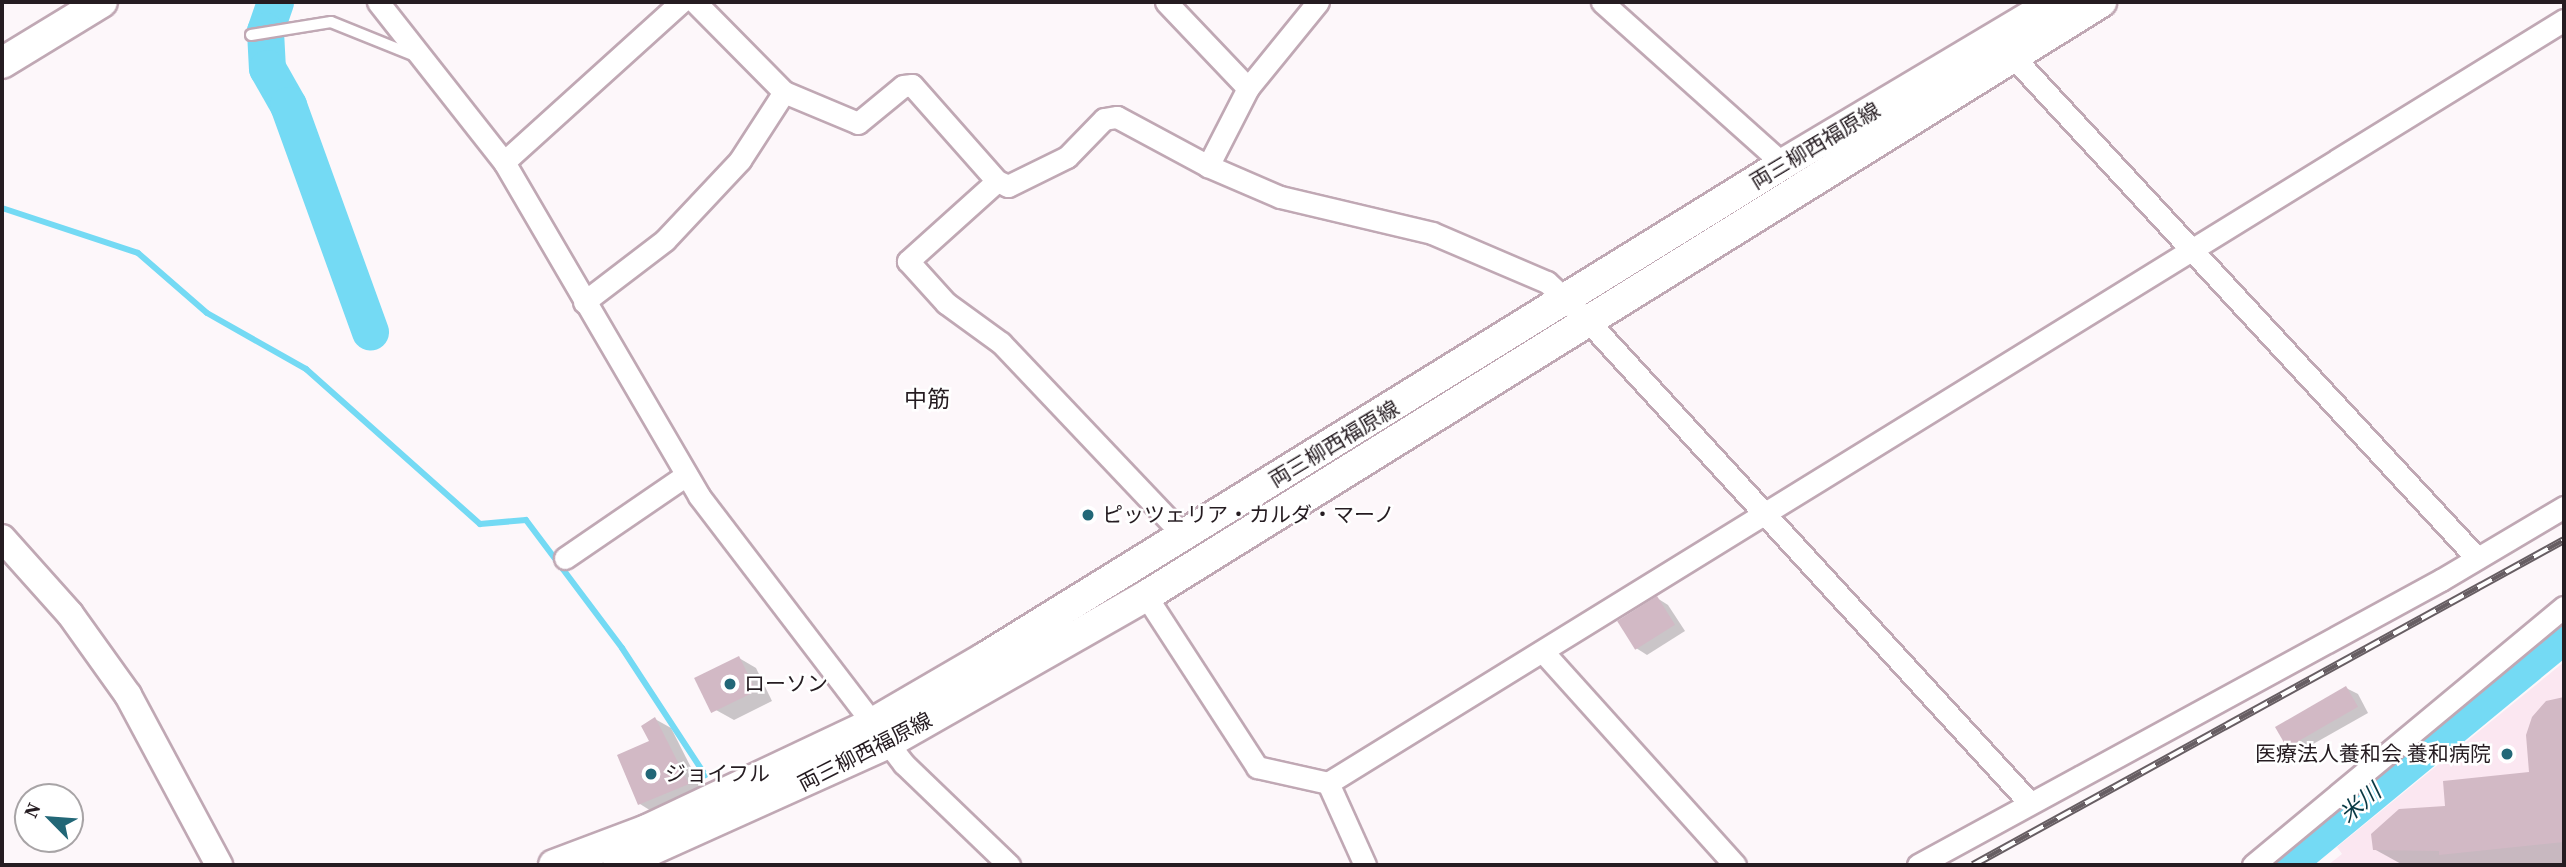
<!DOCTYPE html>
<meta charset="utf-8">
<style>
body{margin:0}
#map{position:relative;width:2566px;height:867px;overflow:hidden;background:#fdf7fa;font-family:"Source Serif 4","Noto Sans JP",serif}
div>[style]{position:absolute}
.built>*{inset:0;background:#fbe7f1}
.shadow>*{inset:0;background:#0003}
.stream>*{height:6px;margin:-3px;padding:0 3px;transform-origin:3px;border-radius:3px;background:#74daf4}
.river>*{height:37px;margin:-18.5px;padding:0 18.5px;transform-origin:18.5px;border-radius:18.5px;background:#74daf4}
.building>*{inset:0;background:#d2b9c5;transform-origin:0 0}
.roads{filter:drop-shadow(2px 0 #c0a8b4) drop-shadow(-2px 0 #c0a8b4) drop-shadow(0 2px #c0a8b4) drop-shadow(0 -2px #c0a8b4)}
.service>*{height:10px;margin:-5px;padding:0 5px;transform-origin:5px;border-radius:5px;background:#fff}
.minor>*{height:21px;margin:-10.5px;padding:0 10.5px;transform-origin:10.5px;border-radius:10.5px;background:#fff}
.tertiary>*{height:26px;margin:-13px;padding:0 13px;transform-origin:13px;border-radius:13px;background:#fff}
.secondary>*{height:30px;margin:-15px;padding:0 15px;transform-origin:15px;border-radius:15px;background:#fff}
.rail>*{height:8px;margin-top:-4px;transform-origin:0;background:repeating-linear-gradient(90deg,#fff 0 16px,#675e63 0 32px);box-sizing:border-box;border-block:2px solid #675e63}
.dots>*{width:19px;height:19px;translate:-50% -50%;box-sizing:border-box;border:4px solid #fff;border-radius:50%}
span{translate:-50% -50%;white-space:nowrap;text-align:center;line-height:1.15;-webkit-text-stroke:5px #fff;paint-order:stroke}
.street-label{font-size:21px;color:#251c21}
.poi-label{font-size:21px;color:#251c21}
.left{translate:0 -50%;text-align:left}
.right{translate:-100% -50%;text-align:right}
.neighbourhood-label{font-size:23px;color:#251c21}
.water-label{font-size:23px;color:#093a45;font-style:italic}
.frame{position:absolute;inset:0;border:4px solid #251c21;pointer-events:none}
.north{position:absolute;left:14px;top:783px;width:70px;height:70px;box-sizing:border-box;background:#fff;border:2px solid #a8a4a6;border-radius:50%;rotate:295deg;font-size:19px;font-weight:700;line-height:28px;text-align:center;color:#251c21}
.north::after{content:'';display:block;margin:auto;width:24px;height:32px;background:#226777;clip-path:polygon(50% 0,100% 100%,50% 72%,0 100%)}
</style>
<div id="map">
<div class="built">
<div style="clip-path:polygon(2564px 662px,2564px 865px,2328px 865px,2342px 854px,2337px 847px)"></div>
</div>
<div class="shadow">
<div style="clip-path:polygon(1657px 598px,1668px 605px,1685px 631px,1647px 655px,1636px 648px)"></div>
<div style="clip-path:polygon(739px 658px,756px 668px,772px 701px,734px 720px,716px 710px,697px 681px)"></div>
<div style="clip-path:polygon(2346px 688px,2358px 694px,2368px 713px,2299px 752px,2287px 745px)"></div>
<div style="clip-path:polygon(2553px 701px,2564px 702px,2564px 863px,2403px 865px,2374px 849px,2446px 808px,2531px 773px)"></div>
<div style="clip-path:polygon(655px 719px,671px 728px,704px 793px,656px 814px,640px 804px)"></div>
</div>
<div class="stream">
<div style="left:2px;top:208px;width:143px;rotate:18.3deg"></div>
<div style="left:138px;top:253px;width:91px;rotate:41deg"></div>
<div style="left:207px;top:313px;width:114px;rotate:29.5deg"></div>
<div style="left:306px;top:369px;width:233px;rotate:41.7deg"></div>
<div style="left:480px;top:524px;width:46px;rotate:-5deg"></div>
<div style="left:526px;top:520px;width:160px;rotate:53.1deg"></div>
<div style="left:622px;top:648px;width:152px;rotate:56.8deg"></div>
</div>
<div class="river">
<div style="left:275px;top:2px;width:31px;rotate:109deg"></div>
<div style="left:265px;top:31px;width:37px;rotate:87deg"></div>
<div style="left:267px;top:68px;width:43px;rotate:60.4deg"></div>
<div style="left:288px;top:105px;width:241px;rotate:70.1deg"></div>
<div style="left:2284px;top:865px;width:363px;rotate:-39.5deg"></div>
</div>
<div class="building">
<div style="left:1657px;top:596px;width:34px;height:47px;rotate:58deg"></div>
<div style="left:739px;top:656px;width:39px;height:50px;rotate:64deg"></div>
<div style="left:2346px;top:686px;width:24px;height:82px;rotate:60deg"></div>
<div style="clip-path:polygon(2564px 697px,2564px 842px,2439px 855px,2439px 851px,2373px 850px,2371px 834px,2399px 809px,2445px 806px,2443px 781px,2529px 772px,2526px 735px,2532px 717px,2546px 701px)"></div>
<div style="clip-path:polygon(655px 717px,689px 784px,638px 805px,617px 755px,649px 741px,641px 726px)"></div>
</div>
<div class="roads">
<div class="service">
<div style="left:251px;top:35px;width:81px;rotate:-9.2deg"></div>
<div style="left:331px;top:22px;width:96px;rotate:22deg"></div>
</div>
<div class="minor">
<div style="left:378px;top:2px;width:204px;rotate:51.8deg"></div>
<div style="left:504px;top:162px;width:387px;rotate:59.7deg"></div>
<div style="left:699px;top:496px;width:337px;rotate:52.6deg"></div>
<div style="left:904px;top:764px;width:146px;rotate:43.9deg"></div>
<div style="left:695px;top:2px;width:127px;rotate:45.3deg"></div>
<div style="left:784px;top:92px;width:80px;rotate:22.7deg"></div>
<div style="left:858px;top:123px;width:58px;rotate:-39.4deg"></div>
<div style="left:903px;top:86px;width:9px;rotate:-6deg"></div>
<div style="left:912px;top:85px;width:128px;rotate:48.5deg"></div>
<div style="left:997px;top:181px;width:12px;rotate:24deg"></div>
<div style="left:1008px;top:186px;width:66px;rotate:-26.2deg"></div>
<div style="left:1067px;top:157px;width:53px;rotate:-45.8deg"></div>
<div style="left:1104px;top:119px;width:13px;rotate:-9deg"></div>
<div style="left:1117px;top:117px;width:103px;rotate:28.3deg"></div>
<div style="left:1166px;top:2px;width:119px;rotate:46.4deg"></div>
<div style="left:1248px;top:88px;width:111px;rotate:-50.9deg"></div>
<div style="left:1602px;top:2px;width:243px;rotate:41.8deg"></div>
<div style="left:2004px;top:47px;width:695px;rotate:47.22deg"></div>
<div style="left:1248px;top:88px;width:88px;rotate:117.1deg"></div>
<div style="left:1208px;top:166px;width:78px;rotate:23.3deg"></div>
<div style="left:1280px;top:197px;width:156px;rotate:13.3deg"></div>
<div style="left:1432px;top:233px;width:125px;rotate:23.1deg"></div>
<div style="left:1547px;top:282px;width:55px;rotate:43.5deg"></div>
<div style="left:1587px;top:320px;width:654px;rotate:47.48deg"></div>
<div style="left:504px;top:162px;width:239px;rotate:-42.1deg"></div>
<div style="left:997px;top:181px;width:120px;rotate:138deg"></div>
<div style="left:908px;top:261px;width:57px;rotate:47.9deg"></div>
<div style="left:946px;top:303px;width:68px;rotate:36deg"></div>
<div style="left:1001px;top:343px;width:265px;rotate:46.5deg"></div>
<div style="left:584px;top:302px;width:102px;rotate:-37.4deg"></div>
<div style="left:665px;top:240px;width:110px;rotate:-46.8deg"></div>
<div style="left:740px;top:160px;width:81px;rotate:-57.1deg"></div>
<div style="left:565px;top:558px;width:147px;rotate:-34.4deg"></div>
<div style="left:1146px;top:596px;width:204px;rotate:57deg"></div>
<div style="left:1257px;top:767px;width:73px;rotate:12.7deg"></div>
<div style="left:1328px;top:783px;width:1453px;rotate:-31.69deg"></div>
<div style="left:1545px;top:654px;width:284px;rotate:48deg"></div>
<div style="left:1328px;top:783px;width:90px;rotate:65.7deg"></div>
<div style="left:1918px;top:865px;width:596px;rotate:-28.59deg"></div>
<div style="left:2441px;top:580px;width:143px;rotate:-30.7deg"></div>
<div style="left:2253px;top:865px;width:404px;rotate:-39.7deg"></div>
</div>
<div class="tertiary">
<div style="left:2px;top:538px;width:102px;rotate:48.2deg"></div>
<div style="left:70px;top:614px;width:100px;rotate:54.4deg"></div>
<div style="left:128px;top:695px;width:193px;rotate:61.8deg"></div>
</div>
<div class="secondary">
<div style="left:2px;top:63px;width:117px;rotate:-31.4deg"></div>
<div style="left:554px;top:865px;width:99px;rotate:-20.6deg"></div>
<div style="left:647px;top:830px;width:250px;rotate:-25.3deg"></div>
<div style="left:873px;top:723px;width:131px;rotate:-30.3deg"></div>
<div style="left:986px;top:657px;width:937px;rotate:-31.74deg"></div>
<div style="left:1783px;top:164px;width:317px;rotate:-30.8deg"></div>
<div style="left:618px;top:865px;width:296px;rotate:-24.3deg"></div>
<div style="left:888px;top:743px;width:297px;rotate:-29.7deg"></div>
<div style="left:1146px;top:596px;width:1125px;rotate:-31.88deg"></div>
</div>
</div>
<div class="rail">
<div style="left:1973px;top:865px;width:674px;rotate:-28.81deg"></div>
</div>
<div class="dots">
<div style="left:1088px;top:515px;background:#226777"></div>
<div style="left:730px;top:684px;background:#226777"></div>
<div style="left:2507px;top:754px;background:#226777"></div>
<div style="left:651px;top:774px;background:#226777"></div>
</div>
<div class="street-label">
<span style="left:1815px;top:146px;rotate:-31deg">両三柳西福原線</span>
<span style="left:1334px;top:444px;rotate:-31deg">両三柳西福原線</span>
<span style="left:865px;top:752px;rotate:-27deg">両三柳西福原線</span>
</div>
<div class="poi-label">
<span class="left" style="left:1102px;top:515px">ピッツェリア・カルダ・マーノ</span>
<span class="left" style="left:744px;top:684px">ローソン</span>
<span class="right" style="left:2491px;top:754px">医療法人養和会 養和病院</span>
<span class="left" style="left:665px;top:774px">ジョイフル</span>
</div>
<div class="neighbourhood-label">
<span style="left:927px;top:399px">中筋</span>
</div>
<div class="water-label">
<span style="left:2360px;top:803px;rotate:-40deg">米川</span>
</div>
<div class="frame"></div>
<div class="north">N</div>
</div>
